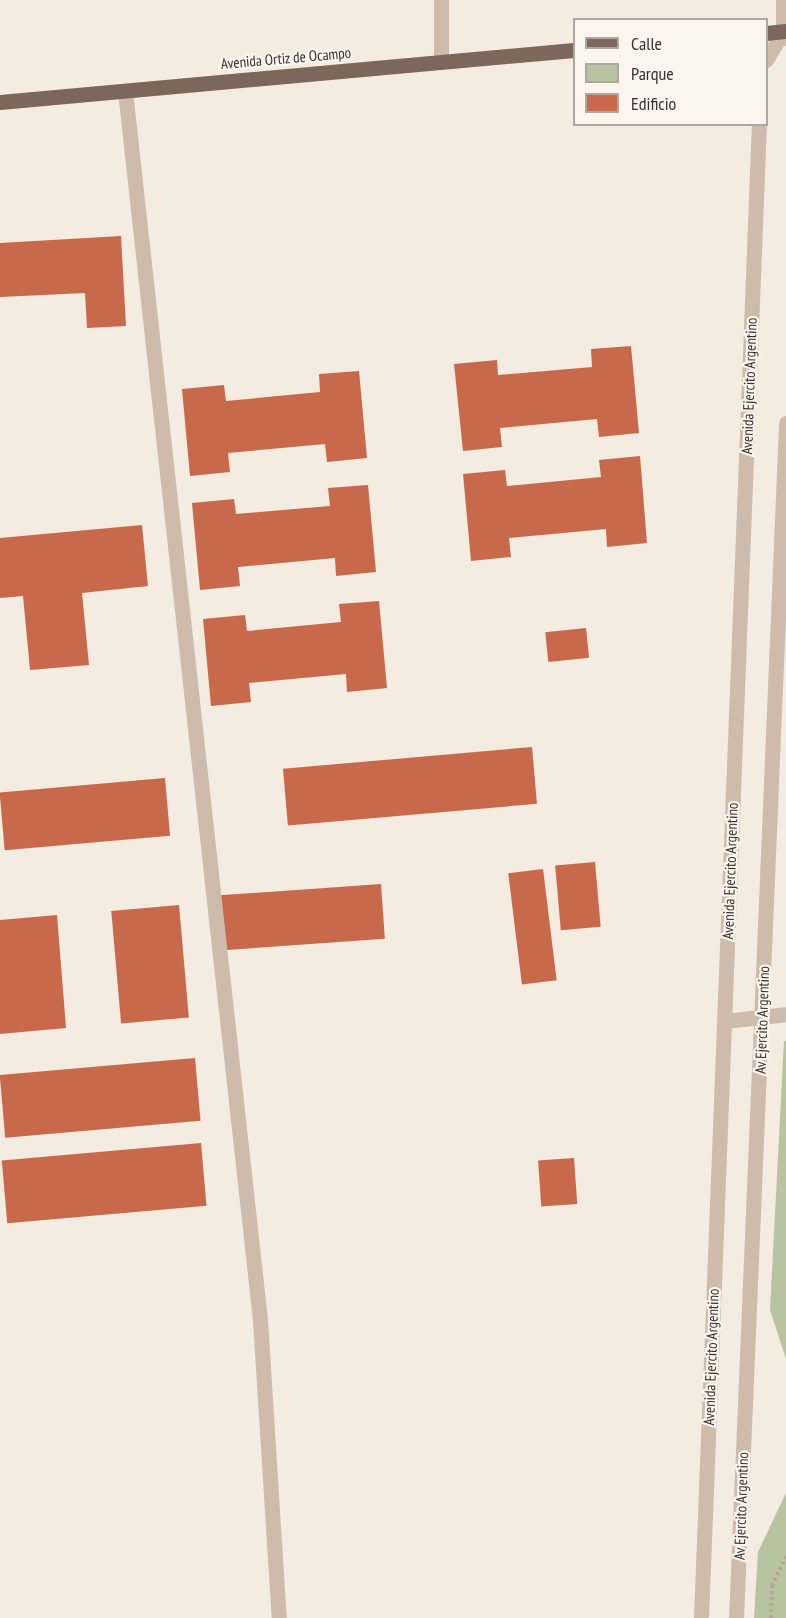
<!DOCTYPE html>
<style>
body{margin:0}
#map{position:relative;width:786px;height:1618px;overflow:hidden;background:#f4ebe1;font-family:"PT Sans Narrow",sans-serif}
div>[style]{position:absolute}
.green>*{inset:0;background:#b8c4a0}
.building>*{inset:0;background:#c8694b;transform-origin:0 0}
.path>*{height:4px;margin-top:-2px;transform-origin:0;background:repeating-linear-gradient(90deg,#b9a596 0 3px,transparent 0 6px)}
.minor>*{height:15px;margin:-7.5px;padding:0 7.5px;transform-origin:7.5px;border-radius:7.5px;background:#cdbbac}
.major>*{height:15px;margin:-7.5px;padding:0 7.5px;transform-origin:7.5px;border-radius:7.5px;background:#7d675c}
span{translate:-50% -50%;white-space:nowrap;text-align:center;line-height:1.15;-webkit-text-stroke:4.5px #fbf5ee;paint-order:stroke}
.street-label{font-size:15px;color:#3b302b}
.legend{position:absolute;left:573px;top:18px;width:195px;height:108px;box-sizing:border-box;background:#fbf5ee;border:2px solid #aea6a0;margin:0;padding:8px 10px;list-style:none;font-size:18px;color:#3b302b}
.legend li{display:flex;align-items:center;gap:12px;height:30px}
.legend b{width:30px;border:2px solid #aea6a0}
</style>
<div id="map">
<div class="green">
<div style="clip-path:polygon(784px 1041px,786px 1041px,786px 1359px,770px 1310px)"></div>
<div style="clip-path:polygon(786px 1493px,786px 1618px,754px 1618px,758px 1552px)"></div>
</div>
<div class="building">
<div style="clip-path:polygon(121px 236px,126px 326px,87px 328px,85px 293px,0 297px,0 243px)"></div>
<div style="clip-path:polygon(631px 346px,639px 433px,599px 437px,597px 419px,500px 428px,502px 447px,463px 451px,454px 364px,497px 360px,498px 375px,592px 367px,591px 349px)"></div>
<div style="clip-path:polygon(359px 371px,367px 458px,327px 462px,325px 444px,228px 453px,230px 472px,190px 476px,182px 389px,224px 385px,226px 401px,320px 392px,319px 374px)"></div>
<div style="clip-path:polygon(640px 456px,647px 543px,607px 547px,606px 529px,509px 538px,511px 557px,471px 561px,463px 474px,505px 470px,507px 486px,601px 477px,599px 460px)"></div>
<div style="clip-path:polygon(368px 485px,376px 572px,336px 576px,335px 558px,238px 567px,240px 586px,200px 590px,192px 503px,234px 499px,236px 514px,330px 506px,328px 488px)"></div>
<div style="clip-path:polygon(142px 525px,148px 586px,82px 593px,89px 665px,30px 670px,23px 596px,0 598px,0 538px)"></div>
<div style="clip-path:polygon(379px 601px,387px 688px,347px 692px,346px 674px,249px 683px,251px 702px,211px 706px,203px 619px,245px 615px,247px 631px,341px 622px,339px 604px)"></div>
<div style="left:586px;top:628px;width:30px;height:41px;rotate:84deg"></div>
<div style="left:532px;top:747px;width:57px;height:250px;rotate:85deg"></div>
<div style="left:165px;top:778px;width:58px;height:166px;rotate:85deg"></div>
<div style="left:595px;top:862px;width:65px;height:40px;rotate:85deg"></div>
<div style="left:543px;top:869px;width:112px;height:35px;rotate:83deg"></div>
<div style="left:381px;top:884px;width:55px;height:162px;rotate:86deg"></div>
<div style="left:179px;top:905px;width:113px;height:68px;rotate:85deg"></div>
<div style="clip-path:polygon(57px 915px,66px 1028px,0 1034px,0 920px)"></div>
<div style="left:195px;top:1058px;width:63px;height:196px;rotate:85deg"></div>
<div style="left:201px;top:1143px;width:63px;height:200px;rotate:85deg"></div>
<div style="left:574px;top:1158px;width:46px;height:36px;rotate:86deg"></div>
</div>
<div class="path">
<div style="left:771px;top:1618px;width:32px;rotate:-88deg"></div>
<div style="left:772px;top:1586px;width:33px;rotate:-65deg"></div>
</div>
<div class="minor">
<div style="left:441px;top:0;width:62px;rotate:90deg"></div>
<div style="left:783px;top:0;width:32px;rotate:90deg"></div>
<div style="left:783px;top:32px;width:7px;rotate:63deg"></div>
<div style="left:766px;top:60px;width:33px;rotate:-59deg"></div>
<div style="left:125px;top:91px;width:1236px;rotate:83.73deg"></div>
<div style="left:260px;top:1320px;width:299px;rotate:86.4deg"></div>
<div style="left:725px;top:1021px;width:61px;rotate:-6.5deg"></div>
<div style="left:701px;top:1618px;width:1495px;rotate:-87.78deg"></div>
<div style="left:736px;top:1618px;width:1196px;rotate:-87.6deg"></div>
</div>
<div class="major">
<div style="left:766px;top:33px;width:20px;rotate:-6deg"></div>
<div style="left:0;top:102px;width:576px;rotate:-5.18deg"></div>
</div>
<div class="street-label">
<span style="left:286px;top:58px;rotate:-5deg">Avenida Ortiz de Ocampo</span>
<span style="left:749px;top:386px;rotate:-88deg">Avenida Ejercito Argentino</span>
<span style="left:730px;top:871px;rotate:-88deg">Avenida Ejercito Argentino</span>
<span style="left:762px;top:1020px;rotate:-88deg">Av Ejercito Argentino</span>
<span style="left:711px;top:1357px;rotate:-88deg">Avenida Ejercito Argentino</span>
<span style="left:741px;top:1506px;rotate:-88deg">Av Ejercito Argentino</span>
</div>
<ul class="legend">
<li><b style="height:8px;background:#7d675c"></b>Calle</li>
<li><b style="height:16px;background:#b8c4a0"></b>Parque</li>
<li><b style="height:16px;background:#c8694b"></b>Edificio</li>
</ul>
</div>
